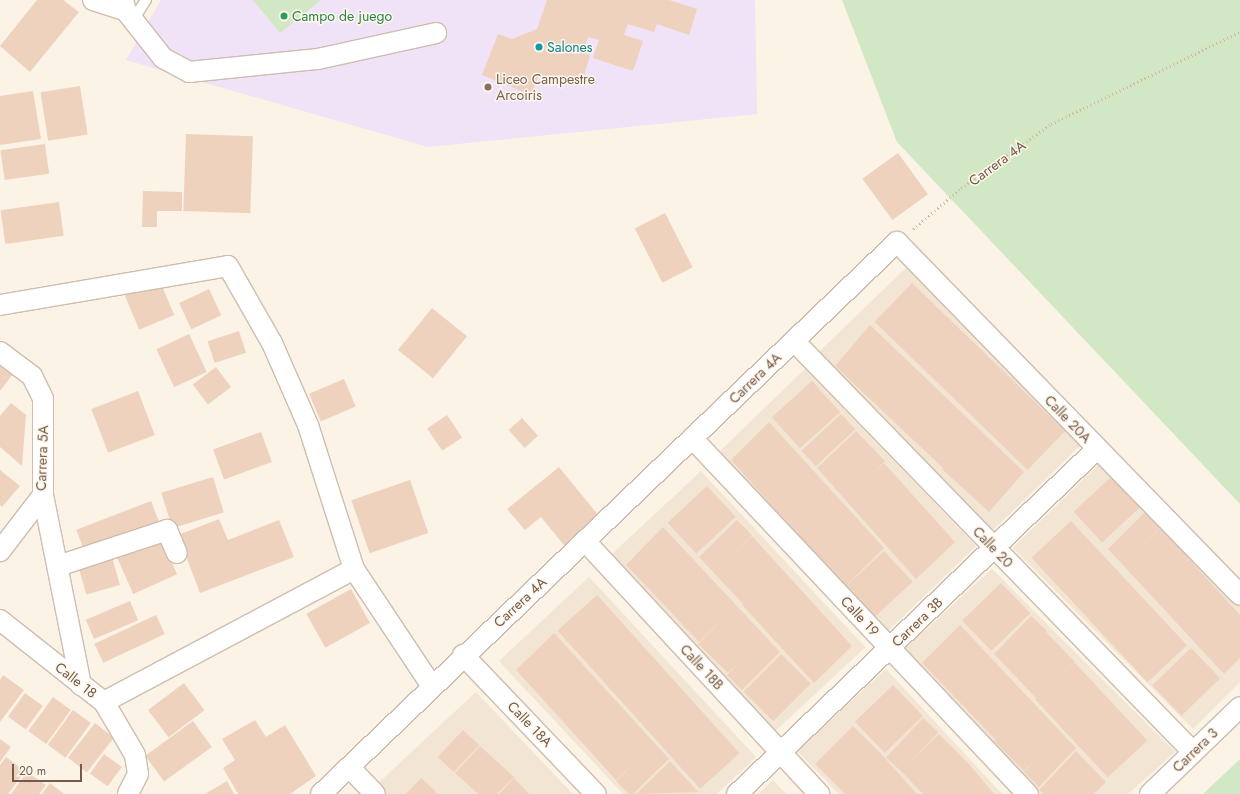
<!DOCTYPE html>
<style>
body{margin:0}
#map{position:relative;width:1240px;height:794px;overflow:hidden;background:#fbf3e5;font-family:Jost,sans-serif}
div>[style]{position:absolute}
.residential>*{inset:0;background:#f2e5d4;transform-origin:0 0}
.education>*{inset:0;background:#f0e2f7}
.green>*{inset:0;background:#d2e8c4}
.building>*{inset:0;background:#efd2be;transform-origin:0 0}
.path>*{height:2.5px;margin-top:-1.25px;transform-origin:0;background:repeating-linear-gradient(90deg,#d4b5a1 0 1px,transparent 0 4px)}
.roads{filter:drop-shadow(1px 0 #cebdaf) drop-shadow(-1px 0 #cebdaf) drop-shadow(0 1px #cebdaf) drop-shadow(0 -1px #cebdaf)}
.service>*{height:10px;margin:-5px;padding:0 5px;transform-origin:5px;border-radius:5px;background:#fff}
.minor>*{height:20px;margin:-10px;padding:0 10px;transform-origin:10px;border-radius:10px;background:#fff}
.dots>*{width:11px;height:11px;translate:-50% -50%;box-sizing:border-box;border:2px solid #fef7eb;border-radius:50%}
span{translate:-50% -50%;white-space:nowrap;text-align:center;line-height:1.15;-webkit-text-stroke:3px #fef7eb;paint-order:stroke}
.leisure-label{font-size:14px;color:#27864d}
.left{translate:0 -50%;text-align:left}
.culture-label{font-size:14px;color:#0d838f}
.education-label{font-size:14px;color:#785e54}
.street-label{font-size:14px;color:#735a4b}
.scale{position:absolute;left:12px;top:764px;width:70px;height:18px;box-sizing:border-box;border:2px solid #735a4b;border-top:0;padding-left:5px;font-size:12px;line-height:14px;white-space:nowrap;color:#735a4b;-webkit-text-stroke:3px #fef7eb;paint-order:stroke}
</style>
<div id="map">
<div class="residential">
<div style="left:910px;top:264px;width:249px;height:127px;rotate:46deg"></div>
<div style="left:805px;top:369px;width:246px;height:124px;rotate:46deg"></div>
<div style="clip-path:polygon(1103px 460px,1240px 601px,1240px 682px,1193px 729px,1013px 548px)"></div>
<div style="left:701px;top:471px;width:241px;height:127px;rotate:47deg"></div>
<div style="clip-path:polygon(992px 569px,1175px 752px,1128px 794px,1035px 794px,901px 652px)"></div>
<div style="clip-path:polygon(589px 577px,756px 757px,717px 794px,623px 794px,499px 661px)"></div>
<div style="clip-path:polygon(886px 669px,1002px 794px,839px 794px,797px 751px)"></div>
<div style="clip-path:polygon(476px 692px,573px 794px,381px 794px,374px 787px)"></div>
<div style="clip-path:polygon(773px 780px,786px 794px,758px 794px)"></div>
</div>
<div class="education">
<div style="clip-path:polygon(161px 0,755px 0,757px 114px,428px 147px,126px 60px)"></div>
</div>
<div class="green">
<div style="clip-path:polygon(253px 0,321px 0,280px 33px)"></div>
<div style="clip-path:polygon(842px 0,1240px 0,1240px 504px,897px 142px)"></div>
<div style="clip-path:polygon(1240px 759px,1240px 794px,1203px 794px)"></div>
</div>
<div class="building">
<div style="clip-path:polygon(37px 0,63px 0,79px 12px,30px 72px,0 46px)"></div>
<div style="clip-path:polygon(547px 0,669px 0,697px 9px,689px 35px,657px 24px,654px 32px,628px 24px,624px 35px,643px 41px,633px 71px,593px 58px,599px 40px,588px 37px,583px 52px,590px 55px,584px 76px,538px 77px,531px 95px,482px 75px,498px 34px,512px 39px,537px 29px)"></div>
<div style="left:80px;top:86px;width:49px;height:40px;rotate:81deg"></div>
<div style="clip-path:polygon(33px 91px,41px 139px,0 145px,0 96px)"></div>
<div style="left:186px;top:134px;width:67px;height:77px;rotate:2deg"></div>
<div style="left:45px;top:144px;width:30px;height:45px;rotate:82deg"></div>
<div style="left:898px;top:153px;width:51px;height:44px;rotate:54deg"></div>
<div style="clip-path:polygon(143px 191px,182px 192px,182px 211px,157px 211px,157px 227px,142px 227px)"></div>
<div style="left:59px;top:202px;width:34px;height:59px;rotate:82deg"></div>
<div style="left:665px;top:213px;width:61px;height:34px;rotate:63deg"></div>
<div style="left:159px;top:279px;width:39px;height:38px;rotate:67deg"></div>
<div style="left:912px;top:283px;width:213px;height:54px;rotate:44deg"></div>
<div style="left:209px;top:289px;width:29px;height:33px;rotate:65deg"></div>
<div style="left:432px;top:308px;width:45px;height:54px;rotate:39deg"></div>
<div style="clip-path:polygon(870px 325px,1024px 472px,989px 512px,942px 469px,957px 453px,943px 468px,835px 366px)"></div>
<div style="left:239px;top:331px;width:23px;height:33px;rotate:72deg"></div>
<div style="left:189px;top:334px;width:42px;height:36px;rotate:65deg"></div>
<div style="clip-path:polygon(0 366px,12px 375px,0 391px)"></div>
<div style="left:216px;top:367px;width:25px;height:29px;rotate:53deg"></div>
<div style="left:344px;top:379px;width:30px;height:38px;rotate:67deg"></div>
<div style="left:812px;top:381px;width:42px;height:54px;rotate:48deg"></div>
<div style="left:138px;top:391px;width:47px;height:50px;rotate:69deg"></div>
<div style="clip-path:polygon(11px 403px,26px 415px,22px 466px,0 447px,0 416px)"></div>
<div style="left:841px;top:414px;width:21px;height:54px;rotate:47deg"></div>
<div style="left:447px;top:415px;width:27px;height:24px;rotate:56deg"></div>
<div style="left:522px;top:418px;width:24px;height:18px;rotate:48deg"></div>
<div style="clip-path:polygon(769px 422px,884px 548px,846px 586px,831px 571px,835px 567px,831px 570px,816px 555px,731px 460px)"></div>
<div style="clip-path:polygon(856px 431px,885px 461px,873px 473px,884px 463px,955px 542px,916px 579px,817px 468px)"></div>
<div style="left:261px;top:432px;width:32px;height:51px;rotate:70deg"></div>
<div style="clip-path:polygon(559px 467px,603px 521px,568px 550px,541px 517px,525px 530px,507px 509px)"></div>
<div style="clip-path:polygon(0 470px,20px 486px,2px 507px,0 505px)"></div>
<div style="left:1113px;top:475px;width:42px;height:54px;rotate:47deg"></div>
<div style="left:213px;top:477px;width:37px;height:54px;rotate:73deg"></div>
<div style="left:410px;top:480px;width:56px;height:62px;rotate:71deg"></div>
<div style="left:707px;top:486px;width:42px;height:54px;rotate:47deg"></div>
<div style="left:151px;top:501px;width:25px;height:80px;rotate:69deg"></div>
<div style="clip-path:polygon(1146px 511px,1161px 526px,1141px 546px,1161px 527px,1190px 557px,1181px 566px,1189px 559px,1240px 615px,1240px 658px,1224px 674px,1108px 549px)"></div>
<div style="clip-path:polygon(219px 519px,228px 540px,279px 520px,294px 557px,200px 593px,178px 535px)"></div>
<div style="clip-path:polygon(737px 520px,752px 535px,732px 555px,752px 536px,852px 646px,814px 683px,742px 605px,752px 596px,743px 604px,699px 557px)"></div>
<div style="left:1071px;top:521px;width:170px;height:54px;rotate:47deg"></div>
<div style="clip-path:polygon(663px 527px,780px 652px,742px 690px,727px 675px,746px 656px,728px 673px,698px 644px,728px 614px,699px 642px,626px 565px)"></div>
<div style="left:160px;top:536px;width:42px;height:48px;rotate:66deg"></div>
<div style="left:884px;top:551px;width:42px;height:54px;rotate:47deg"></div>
<div style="left:112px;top:557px;width:29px;height:35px;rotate:74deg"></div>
<div style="left:1001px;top:583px;width:42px;height:54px;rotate:46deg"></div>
<div style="left:351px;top:589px;width:39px;height:51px;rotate:61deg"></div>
<div style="left:597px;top:595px;width:213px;height:53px;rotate:48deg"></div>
<div style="left:130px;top:601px;width:21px;height:48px;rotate:67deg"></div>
<div style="left:156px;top:615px;width:21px;height:68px;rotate:65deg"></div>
<div style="clip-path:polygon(1031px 616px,1047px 631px,1042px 635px,1046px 632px,1075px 662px,1038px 700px,994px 654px)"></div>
<div style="clip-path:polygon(960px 625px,1076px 748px,1039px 787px,1024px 772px,1037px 758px,1024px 771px,994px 741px,1000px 735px,995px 739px,922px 663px)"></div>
<div style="clip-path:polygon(554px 633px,669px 759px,633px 794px,629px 794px,616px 781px,635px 762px,616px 780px,516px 670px)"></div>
<div style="left:1191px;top:648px;width:42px;height:54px;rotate:46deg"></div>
<div style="left:781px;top:654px;width:42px;height:53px;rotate:45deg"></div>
<div style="left:1075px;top:663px;width:106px;height:54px;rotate:47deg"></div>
<div style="clip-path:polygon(3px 675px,24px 690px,0 722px,0 680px)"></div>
<div style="left:184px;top:683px;width:34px;height:45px;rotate:53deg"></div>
<div style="left:893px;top:685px;width:43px;height:53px;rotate:46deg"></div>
<div style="left:25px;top:693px;width:22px;height:29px;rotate:36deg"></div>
<div style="left:53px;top:697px;width:22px;height:42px;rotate:36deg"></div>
<div style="left:73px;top:710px;width:22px;height:43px;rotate:36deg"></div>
<div style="left:923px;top:718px;width:21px;height:54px;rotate:43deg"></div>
<div style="clip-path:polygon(255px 720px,266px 737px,285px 725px,316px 776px,290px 794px,238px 794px,223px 768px,235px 760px,222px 739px)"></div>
<div style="left:193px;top:721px;width:32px;height:59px;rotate:54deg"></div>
<div style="left:95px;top:723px;width:24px;height:44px;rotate:38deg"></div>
<div style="clip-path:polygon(853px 726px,883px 756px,917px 794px,845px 794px,815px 764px)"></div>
<div style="left:463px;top:730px;width:22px;height:37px;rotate:43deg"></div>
<div style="clip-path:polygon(939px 734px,969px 764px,994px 794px,923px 794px,901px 771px)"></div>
<div style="clip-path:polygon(0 739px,11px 747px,0 762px)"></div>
<div style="clip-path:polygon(480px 746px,514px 777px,497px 794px,478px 794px,455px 773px)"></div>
<div style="clip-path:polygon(1076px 751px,1106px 782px,1094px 794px,1044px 794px,1039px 790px)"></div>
<div style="left:104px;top:754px;width:22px;height:24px;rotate:36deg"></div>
<div style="clip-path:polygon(6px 757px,25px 771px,8px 794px,0 794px,0 765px)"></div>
<div style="clip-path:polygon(670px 761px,698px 792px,636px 794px)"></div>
<div style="clip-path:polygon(27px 772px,46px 785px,39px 794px,11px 794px)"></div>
<div style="clip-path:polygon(421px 778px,437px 793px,436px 794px,406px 794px)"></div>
<div style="clip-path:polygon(514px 778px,529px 794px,499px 794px)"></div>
<div style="clip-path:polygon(227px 781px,234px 794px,205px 794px)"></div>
<div style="clip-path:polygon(50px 783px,64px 794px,42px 794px)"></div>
</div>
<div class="path">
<div style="left:913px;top:229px;width:63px;rotate:-40.5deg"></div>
<div style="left:961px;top:188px;width:110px;rotate:-35.4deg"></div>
<div style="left:1051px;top:124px;width:210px;rotate:-26deg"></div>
</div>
<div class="roads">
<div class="service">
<div style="left:133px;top:20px;width:24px;rotate:-57deg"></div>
</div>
<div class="minor">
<div style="left:93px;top:0;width:35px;rotate:18deg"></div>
<div style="left:123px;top:0;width:11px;rotate:75deg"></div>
<div style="left:126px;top:11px;width:60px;rotate:51.8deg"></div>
<div style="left:163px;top:58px;width:30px;rotate:28deg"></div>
<div style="left:189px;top:72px;width:130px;rotate:-5.8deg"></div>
<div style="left:318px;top:59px;width:121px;rotate:-12.4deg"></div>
<div style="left:0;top:305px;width:231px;rotate:-9.7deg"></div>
<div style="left:228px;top:266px;width:89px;rotate:60.3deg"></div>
<div style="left:272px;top:343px;width:90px;rotate:66.3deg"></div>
<div style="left:308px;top:425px;width:151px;rotate:72.3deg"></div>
<div style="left:354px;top:569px;width:139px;rotate:56.4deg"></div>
<div style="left:794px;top:341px;width:573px;rotate:45.85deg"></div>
<div style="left:0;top:352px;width:40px;rotate:37deg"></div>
<div style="left:32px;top:376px;width:25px;rotate:64deg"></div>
<div style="left:43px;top:399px;width:96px;rotate:90deg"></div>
<div style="left:43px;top:495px;width:71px;rotate:127.5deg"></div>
<div style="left:692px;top:438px;width:490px;rotate:46.7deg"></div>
<div style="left:43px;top:495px;width:194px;rotate:78.7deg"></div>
<div style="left:585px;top:541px;width:345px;rotate:47.2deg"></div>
<div style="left:58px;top:566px;width:115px;rotate:-18.3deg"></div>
<div style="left:167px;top:530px;width:25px;rotate:67deg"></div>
<div style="left:0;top:620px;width:132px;rotate:38.3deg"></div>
<div style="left:104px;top:702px;width:61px;rotate:59.7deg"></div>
<div style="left:135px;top:755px;width:19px;rotate:81deg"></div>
<div style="left:138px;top:774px;width:22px;rotate:117deg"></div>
<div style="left:463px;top:655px;width:192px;rotate:46.3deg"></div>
<div style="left:104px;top:702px;width:283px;rotate:-28deg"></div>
<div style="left:349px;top:767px;width:37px;rotate:46deg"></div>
<div style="left:321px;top:794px;width:798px;rotate:-43.78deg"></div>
<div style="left:897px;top:242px;width:492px;rotate:45.8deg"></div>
<div style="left:737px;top:794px;width:499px;rotate:-43.8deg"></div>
<div style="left:1150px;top:794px;width:125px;rotate:-44deg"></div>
</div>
</div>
<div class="dots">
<div style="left:284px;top:16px;background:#2e9e5b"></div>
<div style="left:539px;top:47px;background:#0f9aa8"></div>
<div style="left:488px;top:87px;background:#8d6e63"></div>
</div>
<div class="leisure-label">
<span class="left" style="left:292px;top:16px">Campo de juego</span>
</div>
<div class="culture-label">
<span class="left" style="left:547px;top:47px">Salones</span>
</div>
<div class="education-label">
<span class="left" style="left:496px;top:87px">Liceo Campestre<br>Arcoiris</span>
</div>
<div class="street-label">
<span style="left:997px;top:163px;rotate:-36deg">Carrera 4A</span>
<span style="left:755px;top:378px;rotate:-44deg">Carrera 4A</span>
<span style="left:1068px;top:419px;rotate:46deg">Calle 20A</span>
<span style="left:42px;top:458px;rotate:-88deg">Carrera 5A</span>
<span style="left:993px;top:547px;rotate:46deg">Calle 20</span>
<span style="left:520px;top:602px;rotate:-43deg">Carrera 4A</span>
<span style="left:860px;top:616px;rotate:47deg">Calle 19</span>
<span style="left:917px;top:622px;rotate:-44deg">Carrera 3B</span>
<span style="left:702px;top:667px;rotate:47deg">Calle 18B</span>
<span style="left:76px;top:680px;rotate:38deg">Calle 18</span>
<span style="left:530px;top:724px;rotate:46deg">Calle 18A</span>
<span style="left:1195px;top:750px;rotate:-44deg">Carrera 3</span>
</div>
<div class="scale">20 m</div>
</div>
